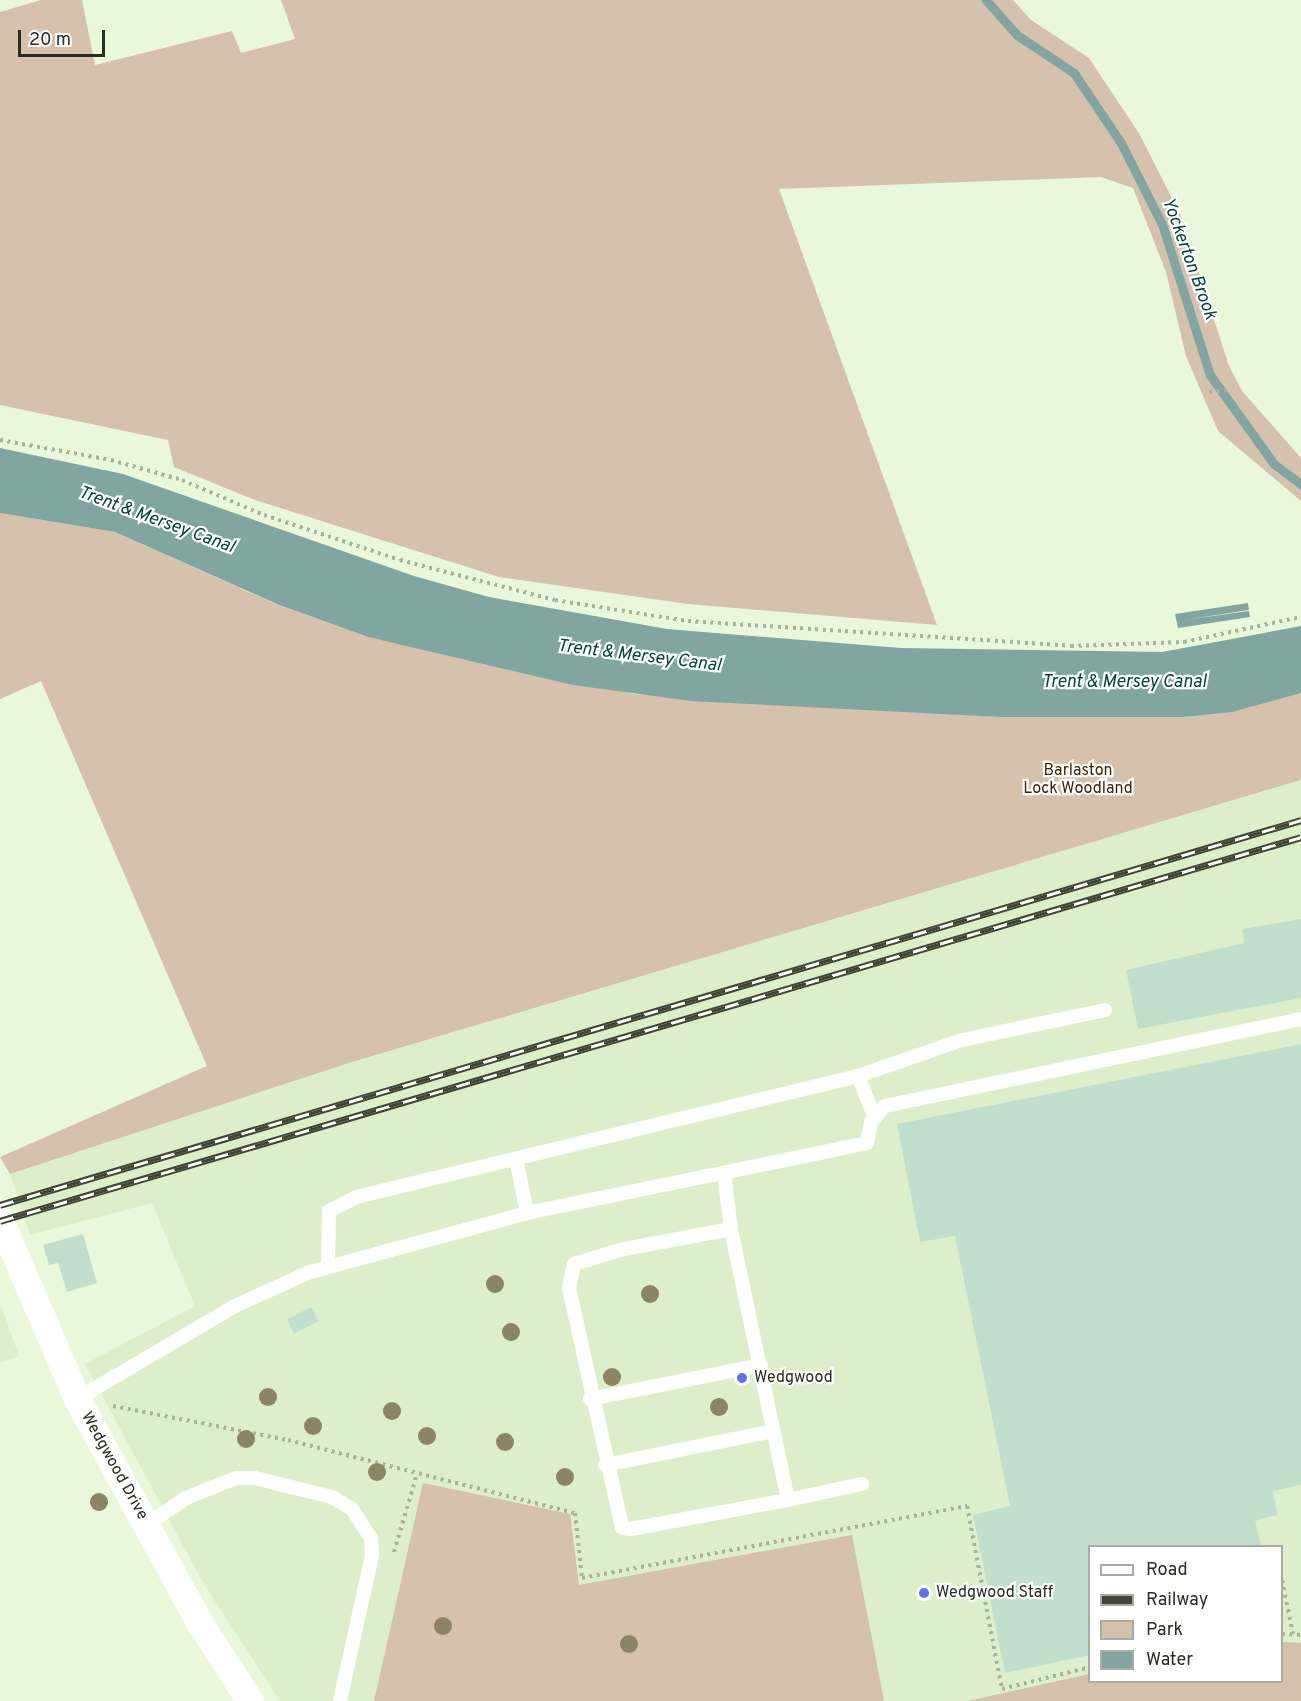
<!DOCTYPE html>
<style>
body{margin:0}
#map{position:relative;width:1301px;height:1701px;overflow:hidden;background:#e9f8da;font-family:Overpass,sans-serif}
div>[style]{position:absolute}
.built>*{inset:0;background:#ddefca}
.green>*{inset:0;background:#d5c1ac}
.water>*{inset:0;background:#81a6a1}
.stream>*{height:9px;margin:-4.5px;padding:0 4.5px;transform-origin:4.5px;border-radius:4.5px;background:#81a6a1}
.building>*{inset:0;background:#c1dfcc;transform-origin:0 0}
.path>*{height:4px;margin-top:-2px;transform-origin:0;background:repeating-linear-gradient(90deg,#a7b39b 0 3px,transparent 0 7.5px)}
.service>*{height:14px;margin:-7px;padding:0 7px;transform-origin:7px;border-radius:7px;background:#fff}
.minor>*{height:27px;margin:-13.5px;padding:0 13.5px;transform-origin:13.5px;border-radius:13.5px;background:#fff}
.rail>*{height:7px;margin-top:-3.5px;transform-origin:0;background:repeating-linear-gradient(90deg,#fff 0 14px,#3e4537 0 28px);box-sizing:border-box;border-block:2px solid #3e4537}
.trees>*{width:18px;height:18px;margin:-9px;border-radius:50%;background:#8b8465}
.dots>*{width:16px;height:16px;translate:-50% -50%;box-sizing:border-box;border:3px solid #fff;border-radius:50%}
span{translate:-50% -50%;white-space:nowrap;text-align:center;line-height:1.15;-webkit-text-stroke:4.5px #fff;paint-order:stroke}
.park-label{font-size:16px;color:#3e2606}
.poi-label{font-size:16px;color:#282d22}
.left{translate:0 -50%;text-align:left}
.street-label{font-size:16px;color:#282d22}
.water-label{font-size:18px;color:#05413d;font-style:italic}
.legend{position:absolute;left:1088px;top:1545px;width:195px;height:138px;box-sizing:border-box;background:#fff;border:2px solid #a9aba7;margin:0;padding:8px 10px;list-style:none;font-size:18px;color:#282d22}
.legend li{display:flex;align-items:center;gap:12px;height:30px}
.legend b{width:30px;border:2px solid #a9aba7}
.scale{position:absolute;left:18px;top:30px;width:87px;height:27px;box-sizing:border-box;border:3px solid #282d22;border-top:0;padding-left:8px;font-size:18px;line-height:21px;white-space:nowrap;color:#282d22;-webkit-text-stroke:4px #fff;paint-order:stroke}
</style>
<div id="map">
<div class="built">
<div style="clip-path:polygon(evenodd,1301px 780px,1301px 1701px,280px 1701px,205px 1586px,85px 1364px,195px 1306px,152px 1203px,30px 1235px,10px 1174px,349px 1063px,1301px 780px,1090px 1546px,1282px 1546px,1282px 1682px,1090px 1682px,1090px 1546px)"></div>
<div style="clip-path:polygon(0 1302px,19px 1356px,0 1363px)"></div>
</div>
<div class="green">
<div style="clip-path:polygon(41px 0,82px 0,95px 65px,232px 31px,241px 53px,295px 39px,281px 0,1013px 0,1031px 20px,1089px 58px,1139px 133px,1181px 216px,1229px 366px,1242px 391px,1301px 458px,1301px 501px,1218px 431px,1186px 356px,1166px 272px,1133px 188px,1101px 177px,779px 189px,937px 625px,688px 604px,499px 577px,255px 500px,174px 467px,168px 440px,0 405px,0 12px)"></div>
<div style="clip-path:polygon(0 513px,115px 532px,278px 605px,368px 637px,634px 694px,1000px 717px,1183px 717px,1301px 693px,1301px 780px,349px 1063px,10px 1174px,0 1157px,207px 1066px,41px 681px,0 699px)"></div>
<div style="clip-path:polygon(423px 1483px,570px 1514px,579px 1585px,852px 1535px,884px 1701px,374px 1701px)"></div>
<div style="clip-path:polygon(1282px 1642px,1301px 1643px,1301px 1701px,968px 1701px,1089px 1674px,1090px 1682px,1282px 1682px)"></div>
</div>
<div class="water">
<div style="clip-path:polygon(0 448px,123px 474px,414px 576px,489px 597px,667px 629px,901px 648px,1162px 652px,1301px 626px,1301px 693px,1232px 712px,1183px 717px,1000px 717px,691px 701px,573px 685px,368px 637px,279px 605px,115px 532px,0 513px)"></div>
<div style="clip-path:polygon(1248px 603px,1249px 610px,1184px 620px,1249px 611px,1250px 617px,1178px 628px,1175px 614px)"></div>
</div>
<div class="stream">
<div style="left:986px;top:0;width:47px;rotate:48.5deg"></div>
<div style="left:1017px;top:35px;width:69px;rotate:33.7deg"></div>
<div style="left:1074px;top:73px;width:84px;rotate:56.1deg"></div>
<div style="left:1121px;top:143px;width:91px;rotate:63.2deg"></div>
<div style="left:1162px;top:224px;width:158px;rotate:72.4deg"></div>
<div style="left:1210px;top:375px;width:110px;rotate:54.3deg"></div>
<div style="left:1274px;top:464px;width:34px;rotate:37deg"></div>
</div>
<div class="building">
<div style="clip-path:polygon(1301px 919px,1301px 998px,1138px 1029px,1126px 970px,1244px 943px,1242px 929px)"></div>
<div style="clip-path:polygon(1301px 1044px,1301px 1485px,1273px 1491px,1277px 1515px,1255px 1521px,1261px 1546px,1090px 1546px,1090px 1655px,1005px 1673px,973px 1515px,1010px 1506px,955px 1236px,920px 1242px,897px 1124px)"></div>
<div style="clip-path:polygon(83px 1234px,97px 1283px,67px 1292px,58px 1263px,49px 1265px,43px 1245px)"></div>
<div style="left:311px;top:1307px;width:16px;height:27px;rotate:63deg"></div>
</div>
<div class="path">
<div style="left:1209px;top:392px;width:18px;rotate:-6deg"></div>
<div style="left:0;top:440px;width:113px;rotate:10.2deg"></div>
<div style="left:111px;top:460px;width:74px;rotate:15.7deg"></div>
<div style="left:182px;top:480px;width:89px;rotate:23.1deg"></div>
<div style="left:264px;top:515px;width:143px;rotate:18.3deg"></div>
<div style="left:400px;top:560px;width:160px;rotate:14.5deg"></div>
<div style="left:555px;top:600px;width:135px;rotate:9deg"></div>
<div style="left:688px;top:621px;width:384px;rotate:3.7deg"></div>
<div style="left:1071px;top:646px;width:113px;rotate:-2deg"></div>
<div style="left:1184px;top:642px;width:120px;rotate:-12.1deg"></div>
<div style="left:113px;top:1406px;width:178px;rotate:11deg"></div>
<div style="left:288px;top:1440px;width:296px;rotate:14.3deg"></div>
<div style="left:575px;top:1513px;width:65px;rotate:83.9deg"></div>
<div style="left:582px;top:1578px;width:392px;rotate:-10.6deg"></div>
<div style="left:967px;top:1506px;width:186px;rotate:79.2deg"></div>
<div style="left:1002px;top:1689px;width:91px;rotate:-14deg"></div>
<div style="left:394px;top:1552px;width:81px;rotate:-73.6deg"></div>
<div style="left:1282px;top:1580px;width:55px;rotate:78.5deg"></div>
<div style="left:1282px;top:1634px;width:19px;rotate:3deg"></div>
</div>
<div class="service">
<div style="left:875px;top:1118px;width:45px;rotate:-112deg"></div>
<div style="left:858px;top:1076px;width:110px;rotate:-19.1deg"></div>
<div style="left:962px;top:1040px;width:146px;rotate:-11.8deg"></div>
<div style="left:516px;top:1158px;width:56px;rotate:78.7deg"></div>
<div style="left:527px;top:1213px;width:347px;rotate:-11.6deg"></div>
<div style="left:867px;top:1143px;width:21px;rotate:-79deg"></div>
<div style="left:871px;top:1122px;width:21px;rotate:-49deg"></div>
<div style="left:885px;top:1106px;width:425px;rotate:-11.8deg"></div>
<div style="left:724px;top:1173px;width:56px;rotate:82.9deg"></div>
<div style="left:328px;top:1266px;width:55px;rotate:-89deg"></div>
<div style="left:329px;top:1211px;width:30px;rotate:-27deg"></div>
<div style="left:356px;top:1197px;width:516px;rotate:-13.55deg"></div>
<div style="left:77px;top:1399px;width:183px;rotate:-30.5deg"></div>
<div style="left:235px;top:1306px;width:82px;rotate:-24.4deg"></div>
<div style="left:310px;top:1272px;width:225px;rotate:-15.2deg"></div>
<div style="left:590px;top:1399px;width:174px;rotate:-11.2deg"></div>
<div style="left:605px;top:1465px;width:172px;rotate:-11.4deg"></div>
<div style="left:788px;top:1500px;width:277px;rotate:-101.9deg"></div>
<div style="left:731px;top:1229px;width:113px;rotate:169.3deg"></div>
<div style="left:620px;top:1250px;width:48px;rotate:163.1deg"></div>
<div style="left:574px;top:1264px;width:25px;rotate:102deg"></div>
<div style="left:569px;top:1288px;width:246px;rotate:77.5deg"></div>
<div style="left:622px;top:1528px;width:9px;rotate:6deg"></div>
<div style="left:631px;top:1529px;width:160px;rotate:-10.5deg"></div>
<div style="left:788px;top:1500px;width:76px;rotate:-12.2deg"></div>
<div style="left:146px;top:1525px;width:48px;rotate:-34deg"></div>
<div style="left:186px;top:1498px;width:54px;rotate:-21.8deg"></div>
<div style="left:236px;top:1478px;width:19px"></div>
<div style="left:255px;top:1478px;width:79px;rotate:13.9deg"></div>
<div style="left:332px;top:1497px;width:23px;rotate:31deg"></div>
<div style="left:352px;top:1509px;width:35px;rotate:57deg"></div>
<div style="left:371px;top:1538px;width:17px;rotate:87deg"></div>
<div style="left:372px;top:1555px;width:149px;rotate:102.4deg"></div>
</div>
<div class="minor">
<div style="left:0;top:1220px;width:195px;rotate:66.7deg"></div>
<div style="left:77px;top:1399px;width:254px;rotate:61.3deg"></div>
<div style="left:199px;top:1622px;width:94px;rotate:57.2deg"></div>
</div>
<div class="rail">
<div style="left:0;top:1205px;width:1357px;rotate:-16.48deg"></div>
<div style="left:0;top:1221px;width:1356px;rotate:-16.44deg"></div>
</div>
<div class="trees">
<div style="left:495px;top:1284px"></div>
<div style="left:650px;top:1294px"></div>
<div style="left:511px;top:1332px"></div>
<div style="left:612px;top:1377px"></div>
<div style="left:268px;top:1397px"></div>
<div style="left:719px;top:1407px"></div>
<div style="left:392px;top:1411px"></div>
<div style="left:313px;top:1426px"></div>
<div style="left:427px;top:1436px"></div>
<div style="left:246px;top:1439px"></div>
<div style="left:505px;top:1442px"></div>
<div style="left:377px;top:1472px"></div>
<div style="left:565px;top:1477px"></div>
<div style="left:99px;top:1502px"></div>
<div style="left:443px;top:1626px"></div>
<div style="left:629px;top:1644px"></div>
</div>
<div class="dots">
<div style="left:742px;top:1378px;background:#626fe7"></div>
<div style="left:924px;top:1593px;background:#626fe7"></div>
</div>
<div class="park-label">
<span style="left:1078px;top:780px">Barlaston<br>Lock Woodland</span>
</div>
<div class="poi-label">
<span class="left" style="left:754px;top:1378px">Wedgwood</span>
<span class="left" style="left:936px;top:1593px">Wedgwood Staff</span>
</div>
<div class="street-label">
<span style="left:114px;top:1466px;rotate:61deg">Wedgwood Drive</span>
</div>
<div class="water-label">
<span style="left:1188px;top:259px;rotate:70deg">Yockerton Brook</span>
<span style="left:156px;top:521px;rotate:20deg">Trent &amp; Mersey Canal</span>
<span style="left:639px;top:657px;rotate:7deg">Trent &amp; Mersey Canal</span>
<span style="left:1124px;top:683px">Trent &amp; Mersey Canal</span>
</div>
<ul class="legend">
<li><b style="height:8px;background:#fff"></b>Road</li>
<li><b style="height:8px;background:#3e4537"></b>Railway</li>
<li><b style="height:16px;background:#d5c1ac"></b>Park</li>
<li><b style="height:16px;background:#81a6a1"></b>Water</li>
</ul>
<div class="scale">20 m</div>
</div>
